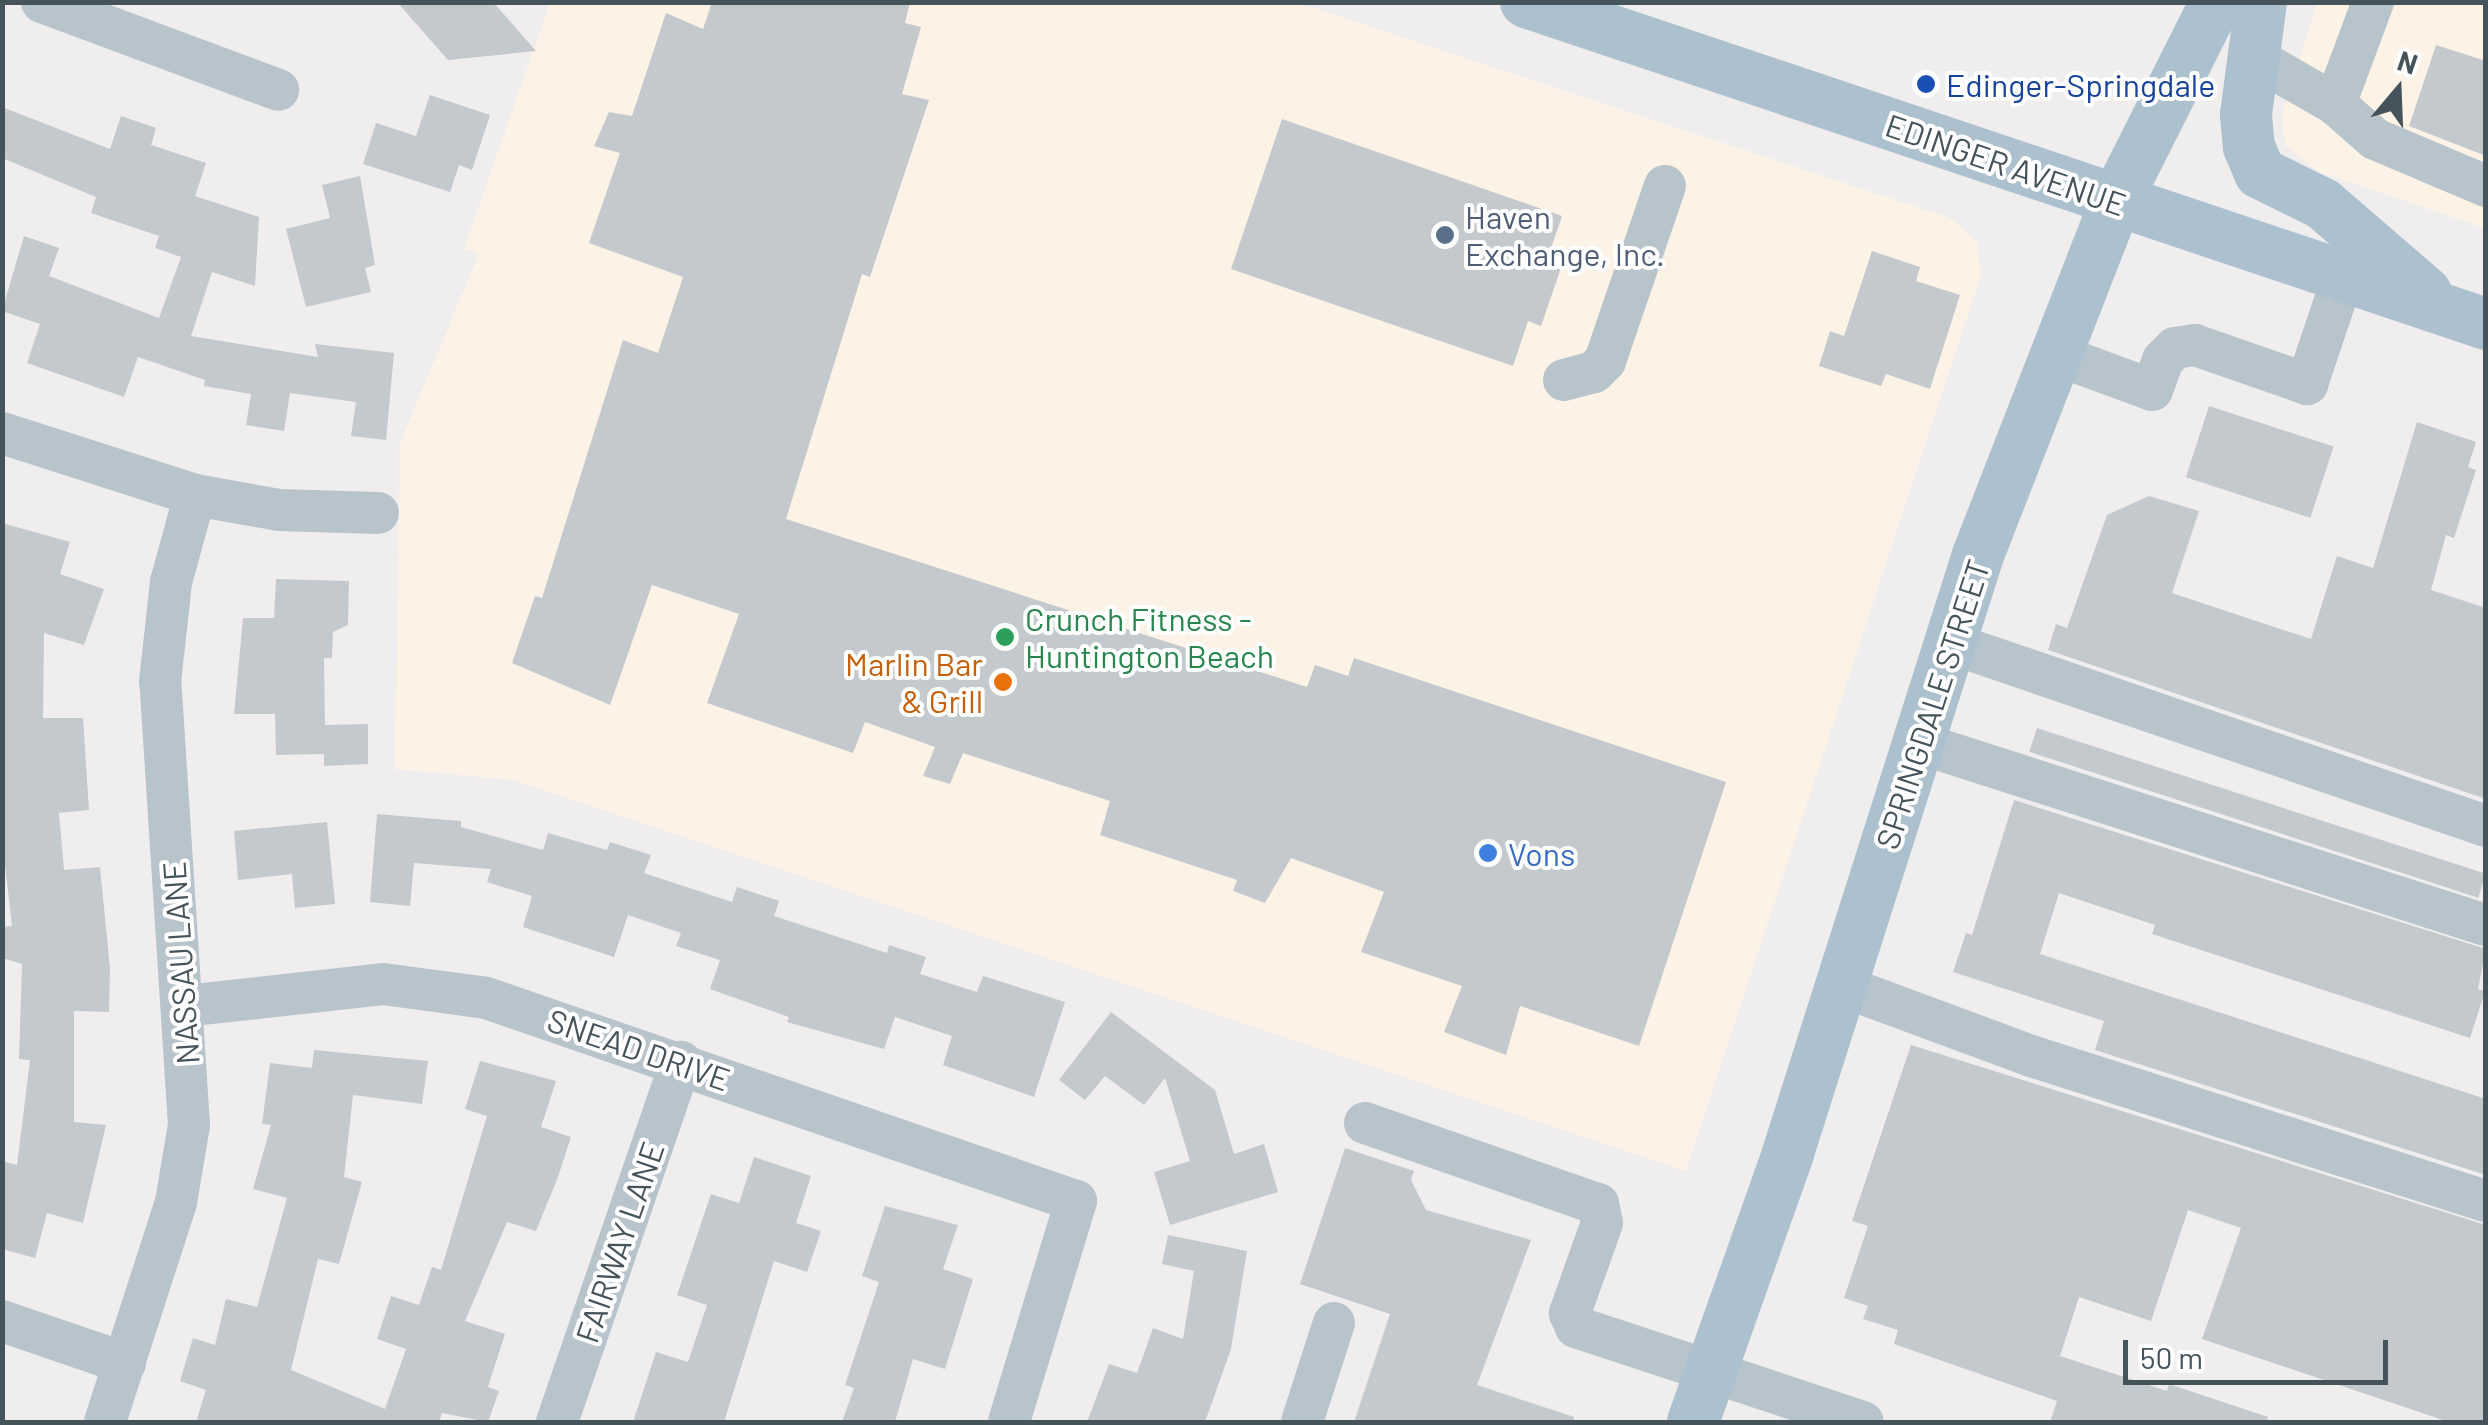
<!DOCTYPE html>
<style>
body{margin:0}
#map{position:relative;width:2488px;height:1425px;overflow:hidden;background:#f0edee;font-family:Barlow,sans-serif}
div>[style]{position:absolute}
.commercial>*{inset:0;background:#fcf3e6}
.building>*{inset:0;background:#c4c9cd;transform-origin:0 0}
.minor>*{height:42px;margin:-21px;padding:0 21px;transform-origin:21px;border-radius:21px;background:#b8c4cb}
.major>*{height:52px;margin:-26px;padding:0 26px;transform-origin:26px;border-radius:26px;background:#acc1cd}
.dots>*{width:28px;height:28px;translate:-50% -50%;box-sizing:border-box;border:5px solid #fff;border-radius:50%}
span{translate:-50% -50%;white-space:nowrap;text-align:center;line-height:1.15;-webkit-text-stroke:8px #fff;paint-order:stroke}
.transit-label{font-size:32px;color:#164399}
.left{translate:0 -50%;text-align:left}
.street-label{font-size:32px;color:#45545b}
.service-label{font-size:32px;color:#4e5e75}
.leisure-label{font-size:32px;color:#27864d}
.food-label{font-size:32px;color:#c56008}
.right{translate:-100% -50%;text-align:right}
.shop-label{font-size:32px;color:#366cbe}
.frame{position:absolute;inset:0;border:5px solid #45545b;pointer-events:none}
.north{position:absolute;left:2348px;top:40px;width:100px;height:100px;-webkit-text-stroke:8px #fff;paint-order:stroke;rotate:19deg;font-size:28px;font-weight:700;line-height:40px;text-align:center;color:#45545b}
.north::after{content:'';display:block;margin:auto;width:35px;height:45px;background:#45545b;clip-path:polygon(50% 0,100% 100%,50% 72%,0 100%)}
.scale{position:absolute;left:2123px;top:1340px;width:265px;height:45px;box-sizing:border-box;border:5px solid #45545b;border-top:0;padding-left:12px;font-size:30px;line-height:35px;white-space:nowrap;color:#45545b;-webkit-text-stroke:8px #fff;paint-order:stroke}
</style>
<div id="map">
<div class="commercial">
<div style="clip-path:polygon(550px 3px,1299px 3px,1950px 218px,1977px 242px,1981px 275px,1686px 1171px,512px 780px,395px 769px,400px 443px,479px 254px,464px 249px)"></div>
<div style="clip-path:polygon(2317px 3px,2485px 3px,2485px 228px,2319px 172px,2285px 145px,2282px 115px)"></div>
</div>
<div class="building">
<div style="clip-path:polygon(397px 2px,493px 2px,536px 51px,448px 60px)"></div>
<div style="clip-path:polygon(712px 2px,910px 2px,905px 23px,921px 27px,902px 94px,929px 100px,870px 277px,862px 274px,786px 519px,1307px 687px,1315px 665px,1348px 676px,1354px 658px,1726px 782px,1639px 1046px,1520px 1006px,1506px 1055px,1444px 1032px,1462px 986px,1361px 952px,1384px 892px,1291px 858px,1265px 903px,1233px 891px,1237px 880px,1100px 835px,1110px 801px,963px 753px,950px 784px,923px 776px,935px 747px,865px 722px,853px 753px,707px 703px,739px 614px,652px 585px,610px 705px,512px 663px,535px 596px,542px 598px,623px 340px,658px 353px,683px 277px,589px 243px,620px 153px,594px 146px,609px 112px,632px 116px,666px 13px,703px 29px)"></div>
<div style="clip-path:polygon(2436px 45px,2486px 61px,2486px 156px,2409px 126px)"></div>
<div style="clip-path:polygon(430px 95px,490px 115px,472px 170px,459px 165px,450px 192px,363px 164px,376px 123px,416px 136px)"></div>
<div style="clip-path:polygon(2px 107px,110px 149px,121px 116px,156px 128px,151px 145px,206px 163px,195px 196px,259px 217px,255px 286px,212px 272px,191px 336px,318px 357px,315px 344px,394px 353px,386px 440px,351px 436px,356px 402px,290px 393px,284px 431px,246px 425px,251px 394px,204px 386px,205px 380px,138px 357px,124px 397px,27px 363px,40px 324px,2px 311px,24px 236px,59px 248px,49px 276px,159px 318px,181px 257px,155px 248px,159px 236px,91px 213px,96px 197px,2px 158px)"></div>
<div style="clip-path:polygon(1282px 119px,1562px 216px,1546px 263px,1561px 268px,1541px 326px,1528px 321px,1513px 366px,1231px 269px)"></div>
<div style="clip-path:polygon(360px 176px,375px 265px,365px 268px,371px 292px,306px 307px,286px 229px,330px 218px,322px 185px)"></div>
<div style="clip-path:polygon(1872px 251px,1920px 267px,1916px 281px,1960px 295px,1930px 389px,1886px 374px,1881px 386px,1819px 366px,1830px 331px,1844px 336px)"></div>
<div style="left:2209px;top:406px;width:131px;height:75px;rotate:18deg"></div>
<div style="clip-path:polygon(2417px 422px,2476px 442px,2468px 467px,2476px 470px,2454px 538px,2446px 535px,2431px 590px,2486px 608px,2486px 799px,2048px 650px,2056px 624px,2067px 628px,2107px 515px,2149px 496px,2199px 511px,2172px 593px,2311px 639px,2337px 556px,2373px 568px)"></div>
<div style="clip-path:polygon(2px 523px,70px 542px,60px 574px,104px 589px,84px 645px,44px 633px,43px 718px,83px 718px,89px 810px,59px 813px,64px 870px,100px 867px,110px 968px,109px 1012px,74px 1011px,74px 1122px,106px 1125px,83px 1223px,47px 1213px,35px 1258px,2px 1249px,2px 1161px,17px 1165px,30px 1060px,19px 1059px,22px 964px,2px 958px,2px 927px,12px 926px,2px 839px)"></div>
<div style="clip-path:polygon(276px 579px,349px 581px,348px 625px,333px 632px,332px 658px,324px 658px,325px 725px,368px 724px,368px 764px,324px 766px,324px 754px,276px 755px,275px 714px,234px 714px,243px 618px,274px 618px)"></div>
<div style="left:2037px;top:728px;width:472px;height:25px;rotate:18deg"></div>
<div style="clip-path:polygon(2014px 800px,2486px 949px,2478px 989px,2485px 991px,2470px 1038px,2152px 934px,2155px 925px,2059px 893px,2040px 954px,2486px 1099px,2486px 1175px,2095px 1050px,2104px 1021px,1953px 972px,1966px 933px,1972px 935px)"></div>
<div style="clip-path:polygon(377px 814px,461px 821px,461px 827px,543px 850px,548px 833px,607px 850px,610px 842px,651px 855px,644px 873px,732px 902px,737px 887px,779px 901px,774px 916px,887px 953px,889px 945px,926px 957px,920px 974px,977px 992px,983px 976px,1065px 1002px,1034px 1097px,943px 1065px,952px 1036px,895px 1017px,884px 1049px,787px 1022px,789px 1017px,710px 989px,720px 960px,676px 946px,681px 933px,628px 915px,614px 957px,523px 927px,532px 896px,487px 882px,491px 869px,414px 863px,410px 906px,370px 902px)"></div>
<div style="clip-path:polygon(327px 822px,335px 904px,295px 908px,292px 874px,238px 880px,234px 831px)"></div>
<div style="clip-path:polygon(1111px 1012px,1215px 1090px,1234px 1154px,1264px 1144px,1278px 1192px,1170px 1225px,1154px 1172px,1190px 1161px,1165px 1078px,1144px 1105px,1105px 1076px,1085px 1100px,1059px 1080px)"></div>
<div style="clip-path:polygon(1911px 1045px,2486px 1225px,2486px 1422px,2449px 1422px,2202px 1339px,2241px 1228px,2188px 1210px,2151px 1321px,2079px 1297px,2060px 1356px,2167px 1391px,2169px 1384px,2268px 1417px,2267px 1422px,2050px 1422px,2057px 1401px,1894px 1344px,1898px 1330px,1863px 1319px,1868px 1306px,1844px 1298px,1868px 1226px,1852px 1221px)"></div>
<div style="clip-path:polygon(314px 1050px,428px 1061px,422px 1104px,353px 1095px,344px 1177px,362px 1182px,339px 1264px,318px 1259px,291px 1370px,385px 1409px,406px 1349px,377px 1339px,391px 1296px,419px 1305px,432px 1267px,441px 1270px,487px 1116px,465px 1109px,480px 1061px,556px 1081px,541px 1127px,571px 1137px,558px 1177px,536px 1231px,507px 1222px,465px 1321px,505px 1334px,488px 1387px,499px 1391px,488px 1422px,442px 1413px,439px 1422px,196px 1422px,206px 1390px,180px 1381px,193px 1338px,215px 1345px,226px 1299px,257px 1307px,287px 1198px,253px 1189px,271px 1125px,262px 1124px,270px 1063px,312px 1068px)"></div>
<div style="clip-path:polygon(1345px 1148px,1414px 1171px,1411px 1180px,1426px 1210px,1531px 1240px,1477px 1385px,1574px 1417px,1574px 1422px,1354px 1422px,1390px 1314px,1300px 1284px)"></div>
<div style="clip-path:polygon(754px 1157px,811px 1176px,796px 1223px,821px 1231px,807px 1272px,774px 1261px,724px 1422px,633px 1422px,656px 1352px,688px 1362px,707px 1305px,677px 1295px,711px 1194px,739px 1203px)"></div>
<div style="clip-path:polygon(885px 1206px,958px 1225px,943px 1269px,973px 1279px,945px 1369px,913px 1359px,895px 1422px,842px 1422px,854px 1388px,845px 1385px,879px 1282px,862px 1276px)"></div>
<div style="clip-path:polygon(1168px 1235px,1247px 1251px,1231px 1349px,1205px 1422px,1087px 1422px,1109px 1364px,1137px 1373px,1153px 1328px,1183px 1339px,1194px 1271px,1162px 1264px)"></div>
</div>
<div class="minor">
<div style="left:42px;top:2px;width:252px;rotate:20.4deg"></div>
<div style="left:2373px;top:2px;width:109px;rotate:110.4deg"></div>
<div style="left:2335px;top:104px;width:53px;rotate:41.2deg"></div>
<div style="left:2375px;top:139px;width:121px;rotate:22.9deg"></div>
<div style="left:2255px;top:58px;width:92px;rotate:29.9deg"></div>
<div style="left:2057px;top:355px;width:101px;rotate:20.2deg"></div>
<div style="left:2152px;top:390px;width:32px;rotate:-70deg"></div>
<div style="left:2163px;top:360px;width:17px;rotate:-45deg"></div>
<div style="left:2175px;top:348px;width:20px;rotate:-9deg"></div>
<div style="left:2195px;top:345px;width:119px;rotate:19.2deg"></div>
<div style="left:2307px;top:384px;width:113px;rotate:-71.4deg"></div>
<div style="left:1564px;top:380px;width:31px;rotate:-15deg"></div>
<div style="left:1594px;top:372px;width:16px;rotate:-45deg"></div>
<div style="left:1605px;top:361px;width:185px;rotate:-71.1deg"></div>
<div style="left:2px;top:433px;width:203px;rotate:17.8deg"></div>
<div style="left:195px;top:495px;width:85px;rotate:10.1deg"></div>
<div style="left:279px;top:510px;width:99px;rotate:1.7deg"></div>
<div style="left:1950px;top:643px;width:566px;rotate:18.85deg"></div>
<div style="left:1919px;top:743px;width:595px;rotate:17.8deg"></div>
<div style="left:1842px;top:986px;width:202px;rotate:20.3deg"></div>
<div style="left:2031px;top:1056px;width:478px;rotate:17.7deg"></div>
<div style="left:185px;top:1006px;width:199px;rotate:-6.3deg"></div>
<div style="left:383px;top:984px;width:104px;rotate:7.7deg"></div>
<div style="left:486px;top:998px;width:624px;rotate:18.99deg"></div>
<div style="left:1076px;top:1201px;width:231px;rotate:106.9deg"></div>
<div style="left:1365px;top:1123px;width:247px;rotate:19.2deg"></div>
<div style="left:1598px;top:1204px;width:19px;rotate:78deg"></div>
<div style="left:1602px;top:1223px;width:96px;rotate:109.6deg"></div>
<div style="left:1570px;top:1313px;width:15px;rotate:67deg"></div>
<div style="left:1576px;top:1327px;width:302px;rotate:18.3deg"></div>
<div style="left:2px;top:1321px;width:130px;rotate:18.9deg"></div>
<div style="left:105px;top:1422px;width:231px;rotate:-72.1deg"></div>
<div style="left:176px;top:1202px;width:78px;rotate:-80.4deg"></div>
<div style="left:189px;top:1125px;width:444px;rotate:-93.7deg"></div>
<div style="left:160px;top:682px;width:101px;rotate:-83.7deg"></div>
<div style="left:171px;top:582px;width:90px;rotate:-74.6deg"></div>
<div style="left:557px;top:1422px;width:381px;rotate:-71deg"></div>
<div style="left:1302px;top:1422px;width:104px;rotate:-72.1deg"></div>
</div>
<div class="major">
<div style="left:1526px;top:2px;width:1013px;rotate:18.54deg"></div>
<div style="left:2261px;top:2px;width:114px;rotate:97.6deg"></div>
<div style="left:2246px;top:115px;width:32px;rotate:85deg"></div>
<div style="left:2249px;top:147px;width:28px;rotate:67deg"></div>
<div style="left:2260px;top:173px;width:70px;rotate:26.2deg"></div>
<div style="left:2323px;top:204px;width:136px;rotate:40.8deg"></div>
<div style="left:1693px;top:1422px;width:285px;rotate:-70.5deg"></div>
<div style="left:1788px;top:1153px;width:627px;rotate:-72.37deg"></div>
<div style="left:1978px;top:555px;width:380px;rotate:-68.7deg"></div>
<div style="left:2116px;top:201px;width:223px;rotate:-63.3deg"></div>
</div>
<div class="dots">
<div style="left:1926px;top:84px;background:#1a4fb4"></div>
<div style="left:1445px;top:235px;background:#5c6f8a"></div>
<div style="left:1005px;top:637px;background:#2e9e5b"></div>
<div style="left:1003px;top:682px;background:#e8710a"></div>
<div style="left:1488px;top:853px;background:#3f7fe0"></div>
</div>
<div class="transit-label">
<span class="left" style="left:1946px;top:84px">Edinger-Springdale</span>
</div>
<div class="street-label">
<span style="left:2006px;top:164px;rotate:19deg">EDINGER AVENUE</span>
<span style="left:1932px;top:704px;rotate:-72deg">SPRINGDALE STREET</span>
<span style="left:180px;top:963px;rotate:-94deg">NASSAU LANE</span>
<span style="left:639px;top:1049px;rotate:19deg">SNEAD DRIVE</span>
<span style="left:619px;top:1242px;rotate:-71deg">FAIRWAY LANE</span>
</div>
<div class="service-label">
<span class="left" style="left:1465px;top:235px">Haven<br>Exchange, Inc.</span>
</div>
<div class="leisure-label">
<span class="left" style="left:1025px;top:637px">Crunch Fitness -<br>Huntington Beach</span>
</div>
<div class="food-label">
<span class="right" style="left:983px;top:682px">Marlin Bar<br>&amp; Grill</span>
</div>
<div class="shop-label">
<span class="left" style="left:1508px;top:853px">Vons</span>
</div>
<div class="frame"></div>
<div class="north">N</div>
<div class="scale">50 m</div>
</div>
